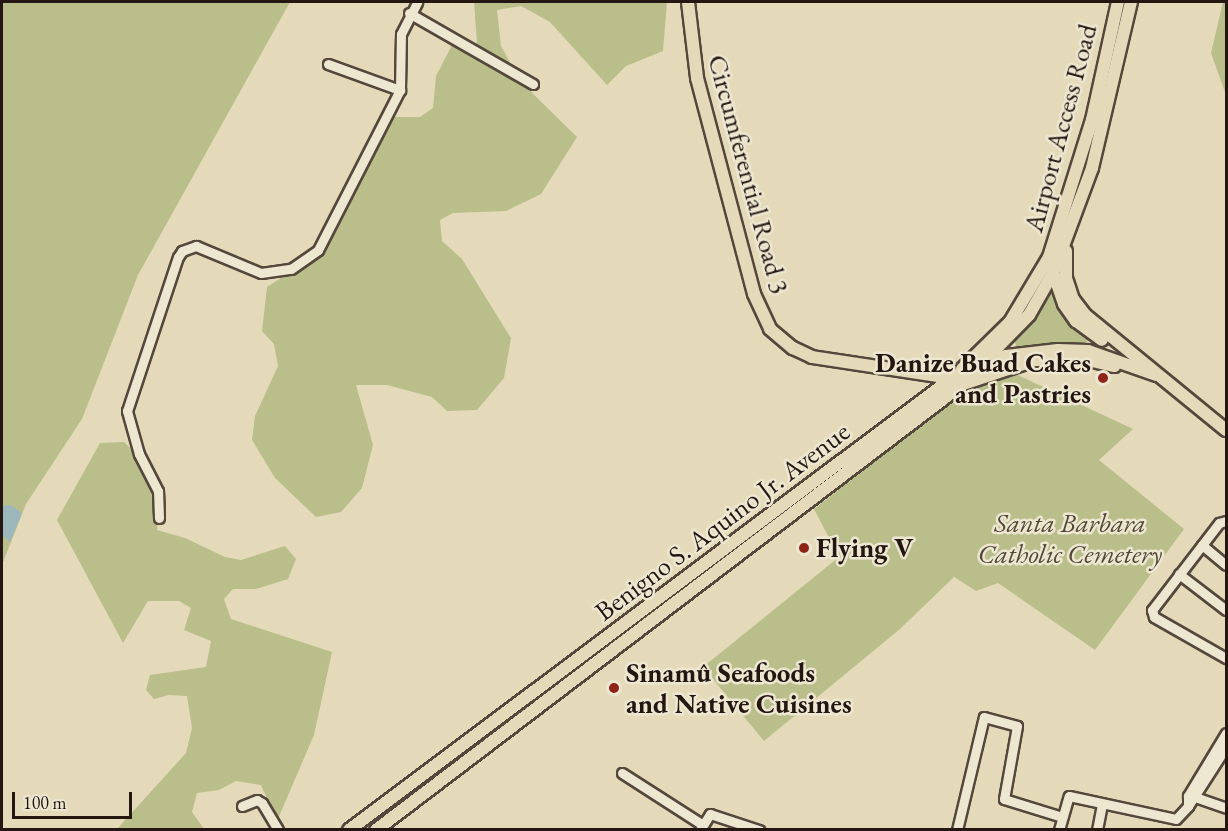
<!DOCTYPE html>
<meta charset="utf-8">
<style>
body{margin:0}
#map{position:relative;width:1228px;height:831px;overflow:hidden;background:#e4dab9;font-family:"EB Garamond",serif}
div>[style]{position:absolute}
.green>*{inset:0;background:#b9be8b}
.water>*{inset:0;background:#9cb7bb}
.roads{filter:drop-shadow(2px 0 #54473b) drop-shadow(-2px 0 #54473b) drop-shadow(0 2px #54473b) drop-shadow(0 -2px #54473b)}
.minor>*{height:9px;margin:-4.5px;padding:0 4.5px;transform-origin:4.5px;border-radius:4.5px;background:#ede7d2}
.major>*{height:12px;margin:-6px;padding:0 6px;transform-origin:6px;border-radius:6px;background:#e4dab9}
.dots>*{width:16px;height:16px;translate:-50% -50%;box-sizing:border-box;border:3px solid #ede7d2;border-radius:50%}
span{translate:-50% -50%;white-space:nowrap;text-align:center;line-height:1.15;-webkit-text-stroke:5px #ede7d2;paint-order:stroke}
.street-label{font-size:27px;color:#241611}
.poi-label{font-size:27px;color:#241611;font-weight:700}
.right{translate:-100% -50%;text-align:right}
.left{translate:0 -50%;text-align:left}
.park-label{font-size:27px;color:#514836;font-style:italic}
.frame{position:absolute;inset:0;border:3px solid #241611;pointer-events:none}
.scale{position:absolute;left:12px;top:792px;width:120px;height:27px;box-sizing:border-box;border:3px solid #241611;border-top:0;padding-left:8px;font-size:18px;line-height:21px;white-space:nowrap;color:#241611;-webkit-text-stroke:4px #ede7d2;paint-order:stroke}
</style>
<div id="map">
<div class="green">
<div style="clip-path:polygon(2px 2px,290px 2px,138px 275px,82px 419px,26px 504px,2px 565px)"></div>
<div style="clip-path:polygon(474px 2px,667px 2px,663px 51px,626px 66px,607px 85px,550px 22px,521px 6px,497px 10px,501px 46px,520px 81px,577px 137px,541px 194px,506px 211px,453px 213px,440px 220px,442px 241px,462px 259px,511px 338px,504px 378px,477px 410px,447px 411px,432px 397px,387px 385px,356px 385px,373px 445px,362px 488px,341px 512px,316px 517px,275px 478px,252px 440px,255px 416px,278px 366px,274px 344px,262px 331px,267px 287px,316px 255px,386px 117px,420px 117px,433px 108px,436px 76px,452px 45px,477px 43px)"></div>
<div style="clip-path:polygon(1223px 2px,1226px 2px,1226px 95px,1211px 53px)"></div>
<div style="clip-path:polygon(1048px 292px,1053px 293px,1090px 339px,1084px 344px,1017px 348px,1014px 340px)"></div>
<div style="clip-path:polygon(1011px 372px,1133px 429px,1099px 460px,1184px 529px,1095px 650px,998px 583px,976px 591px,954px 577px,900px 629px,764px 741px,703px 667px,839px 557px,814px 509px,956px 398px)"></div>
<div style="clip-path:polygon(124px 442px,144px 461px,161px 498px,157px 530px,185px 538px,225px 557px,241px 560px,285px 546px,296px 559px,288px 579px,256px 589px,233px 589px,224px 599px,231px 619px,332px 652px,314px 735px,277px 821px,261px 785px,236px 781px,219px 790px,197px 793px,192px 812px,204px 829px,117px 829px,186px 753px,192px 728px,187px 696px,169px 695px,154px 699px,146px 690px,150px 675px,206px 667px,211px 641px,184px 630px,191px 608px,179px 601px,148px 601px,123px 643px,57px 520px,100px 443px)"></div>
</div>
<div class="water">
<div style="clip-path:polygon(11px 505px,22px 513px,10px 542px,2px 535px,2px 506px)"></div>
</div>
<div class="roads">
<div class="minor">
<div style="left:409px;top:13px;width:143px;rotate:29.8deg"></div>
<div style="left:328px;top:64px;width:77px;rotate:19.9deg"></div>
<div style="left:159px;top:518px;width:27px;rotate:-92deg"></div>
<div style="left:158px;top:491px;width:42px;rotate:-117.2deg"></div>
<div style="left:139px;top:454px;width:45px;rotate:-105.6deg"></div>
<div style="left:127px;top:411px;width:162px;rotate:-71.7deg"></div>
<div style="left:178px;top:257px;width:7px;rotate:-56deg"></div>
<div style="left:182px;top:251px;width:15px;rotate:-20deg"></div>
<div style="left:196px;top:246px;width:70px;rotate:22.6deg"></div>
<div style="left:261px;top:273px;width:30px;rotate:-8deg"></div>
<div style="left:291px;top:269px;width:33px;rotate:-35deg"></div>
<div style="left:318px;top:250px;width:180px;rotate:-62.9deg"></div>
<div style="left:400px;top:90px;width:56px;rotate:-89deg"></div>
<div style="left:401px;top:34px;width:36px;rotate:-63deg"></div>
<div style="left:1226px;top:521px;width:7px;rotate:164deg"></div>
<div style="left:1219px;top:523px;width:110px;rotate:127.6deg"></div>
<div style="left:1152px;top:610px;width:7px;rotate:74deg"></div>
<div style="left:1154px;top:617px;width:83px;rotate:29.7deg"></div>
<div style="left:1202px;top:545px;width:31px;rotate:40deg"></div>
<div style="left:1179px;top:574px;width:59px;rotate:37.5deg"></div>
<div style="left:1226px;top:733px;width:74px;rotate:121.1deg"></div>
<div style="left:1188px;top:796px;width:10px;rotate:90deg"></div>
<div style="left:1188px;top:806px;width:70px;rotate:-57.2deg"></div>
<div style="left:622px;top:773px;width:96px;rotate:32.7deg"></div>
<div style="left:1192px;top:796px;width:36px;rotate:19deg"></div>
<div style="left:242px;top:806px;width:16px;rotate:-22deg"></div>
<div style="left:257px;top:800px;width:6px;rotate:31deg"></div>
<div style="left:262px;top:803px;width:31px;rotate:59deg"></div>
<div style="left:700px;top:830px;width:19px;rotate:-58deg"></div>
<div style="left:710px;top:814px;width:52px;rotate:18.1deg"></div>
<div style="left:957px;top:830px;width:116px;rotate:-76.6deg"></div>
<div style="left:984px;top:717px;width:34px;rotate:15deg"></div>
<div style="left:1017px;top:726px;width:74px;rotate:100.1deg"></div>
<div style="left:1004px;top:799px;width:61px;rotate:17.2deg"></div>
<div style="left:1059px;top:830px;width:35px;rotate:-74deg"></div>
<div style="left:1069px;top:796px;width:109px;rotate:12.1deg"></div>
<div style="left:1176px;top:819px;width:18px;rotate:-47deg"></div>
<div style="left:1097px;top:830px;width:26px;rotate:-79deg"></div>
</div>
<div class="major">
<div style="left:688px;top:2px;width:77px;rotate:83.2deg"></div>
<div style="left:697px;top:78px;width:223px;rotate:75.2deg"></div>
<div style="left:754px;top:294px;width:38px;rotate:65deg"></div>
<div style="left:770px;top:329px;width:30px;rotate:40deg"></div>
<div style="left:793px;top:348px;width:21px;rotate:25deg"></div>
<div style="left:812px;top:357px;width:148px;rotate:8.6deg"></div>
<div style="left:1066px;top:251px;width:27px;rotate:90deg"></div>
<div style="left:1066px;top:278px;width:22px;rotate:72deg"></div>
<div style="left:1073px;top:299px;width:20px;rotate:53deg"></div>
<div style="left:1085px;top:315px;width:182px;rotate:39.2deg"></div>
<div style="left:1053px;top:272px;width:34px;rotate:71deg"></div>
<div style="left:1064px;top:304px;width:21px;rotate:55deg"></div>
<div style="left:1076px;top:321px;width:32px;rotate:36deg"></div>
<div style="left:984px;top:361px;width:64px;rotate:-45.6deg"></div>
<div style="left:1029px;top:315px;width:48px;rotate:-60.3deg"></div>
<div style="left:1053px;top:273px;width:112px;rotate:-69.6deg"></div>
<div style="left:1092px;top:168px;width:171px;rotate:-76.8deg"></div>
<div style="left:962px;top:369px;width:67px;rotate:-44.4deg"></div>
<div style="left:1010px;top:322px;width:76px;rotate:-59deg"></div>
<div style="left:1049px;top:257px;width:144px;rotate:-72.6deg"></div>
<div style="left:1092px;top:120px;width:121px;rotate:-77.6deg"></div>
<div style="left:349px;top:830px;width:757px;rotate:-36.84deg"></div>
<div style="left:955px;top:376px;width:55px;rotate:-21.4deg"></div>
<div style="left:1006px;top:356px;width:52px;rotate:-6.6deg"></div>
<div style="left:1058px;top:350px;width:30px;rotate:2deg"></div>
<div style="left:1088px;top:351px;width:72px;rotate:19.4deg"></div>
<div style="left:376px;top:830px;width:737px;rotate:-37.23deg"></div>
<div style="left:963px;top:384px;width:76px;rotate:-18.4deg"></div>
<div style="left:1035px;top:360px;width:53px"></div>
<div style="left:1088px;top:360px;width:27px;rotate:13deg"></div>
</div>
</div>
<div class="dots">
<div style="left:1103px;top:378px;background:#8f2418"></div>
<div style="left:804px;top:548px;background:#8f2418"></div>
<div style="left:614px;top:688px;background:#8f2418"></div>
</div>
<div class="street-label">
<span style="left:1060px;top:128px;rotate:-75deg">Airport Access Road</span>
<span style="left:749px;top:174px;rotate:75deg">Circumferential Road 3</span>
<span style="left:722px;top:521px;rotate:-37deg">Benigno S. Aquino Jr. Avenue</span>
</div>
<div class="poi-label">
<span class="right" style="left:1091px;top:378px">Danize Buad Cakes<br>and Pastries</span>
<span class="left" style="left:816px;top:548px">Flying V</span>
<span class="left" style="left:626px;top:688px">Sinamû Seafoods<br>and Native Cuisines</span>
</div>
<div class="park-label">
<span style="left:1070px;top:538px">Santa Barbara<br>Catholic Cemetery</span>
</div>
<div class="frame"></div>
<div class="scale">100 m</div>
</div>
